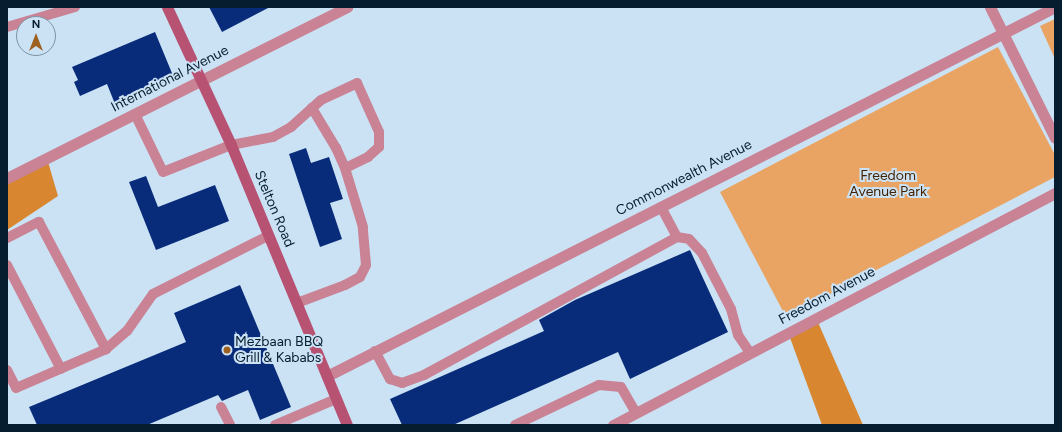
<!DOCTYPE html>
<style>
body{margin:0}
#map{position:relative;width:1062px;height:432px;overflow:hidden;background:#cbe2f5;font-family:Figtree,sans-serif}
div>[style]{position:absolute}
.green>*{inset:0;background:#e9a464}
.forest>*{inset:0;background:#d88630}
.building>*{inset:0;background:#082c7a}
.service>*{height:10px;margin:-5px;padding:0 5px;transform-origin:5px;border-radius:5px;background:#c98395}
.minor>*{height:11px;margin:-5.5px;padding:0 5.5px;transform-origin:5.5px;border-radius:5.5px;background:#c98395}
.secondary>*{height:11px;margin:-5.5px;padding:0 5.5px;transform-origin:5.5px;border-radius:5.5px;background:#b85272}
.dots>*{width:11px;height:11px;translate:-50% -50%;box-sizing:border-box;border:2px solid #cbe2f5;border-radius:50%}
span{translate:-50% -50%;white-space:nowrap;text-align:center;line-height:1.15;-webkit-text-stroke:4px #cbe2f5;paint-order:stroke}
.street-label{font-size:14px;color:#051d2e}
.park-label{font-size:14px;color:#422200}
.poi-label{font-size:14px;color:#051d2e}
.left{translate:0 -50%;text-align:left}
.frame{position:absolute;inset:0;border:8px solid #051d2e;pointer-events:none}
.north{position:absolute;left:16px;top:16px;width:40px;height:40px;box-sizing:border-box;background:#cbe2f5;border:1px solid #7c93a5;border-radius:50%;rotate:0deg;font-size:11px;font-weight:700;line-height:16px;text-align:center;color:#051d2e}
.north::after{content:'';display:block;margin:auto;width:14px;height:18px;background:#9c6021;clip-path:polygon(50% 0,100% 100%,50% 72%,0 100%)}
</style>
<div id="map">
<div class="green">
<div style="clip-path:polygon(1055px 19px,1055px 59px,1040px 26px)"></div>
<div style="clip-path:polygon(998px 47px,1055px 155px,1055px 177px,786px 317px,720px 192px)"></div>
</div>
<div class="forest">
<div style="clip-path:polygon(46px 155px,58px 196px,7px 230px,7px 178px)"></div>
<div style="clip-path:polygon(817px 320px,863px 425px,822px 425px,789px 335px)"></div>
</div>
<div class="building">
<div style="clip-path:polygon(209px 7px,270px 7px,222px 32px)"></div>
<div style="clip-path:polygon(155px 32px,174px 78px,115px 104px,107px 84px,80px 96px,74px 82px,78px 80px,72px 67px)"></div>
<div style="clip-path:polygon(306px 148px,311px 163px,329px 157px,343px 199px,330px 203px,342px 239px,320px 247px,289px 154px)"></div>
<div style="clip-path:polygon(146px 176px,158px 207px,215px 185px,229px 221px,156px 250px,129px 182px)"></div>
<div style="clip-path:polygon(690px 250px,728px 332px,630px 379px,618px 352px,453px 425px,402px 425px,390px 399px,544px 331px,539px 320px,575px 300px)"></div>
<div style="clip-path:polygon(240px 285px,291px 407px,260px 420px,248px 390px,222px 401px,218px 395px,147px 425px,37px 425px,29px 407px,186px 342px,174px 313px)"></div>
</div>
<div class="service">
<div style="left:7px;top:27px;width:71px;rotate:-16.4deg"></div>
<div style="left:135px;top:114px;width:64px;rotate:64.2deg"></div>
<div style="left:163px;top:172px;width:73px;rotate:-21.7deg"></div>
<div style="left:231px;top:145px;width:43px;rotate:-10.8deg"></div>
<div style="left:273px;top:137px;width:21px;rotate:-29deg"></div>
<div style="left:291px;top:127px;width:40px;rotate:-42deg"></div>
<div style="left:321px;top:100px;width:40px;rotate:-25deg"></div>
<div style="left:357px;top:83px;width:54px;rotate:65.8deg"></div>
<div style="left:379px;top:132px;width:15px;rotate:90deg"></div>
<div style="left:379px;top:147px;width:15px;rotate:138deg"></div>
<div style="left:368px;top:157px;width:25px;rotate:154deg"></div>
<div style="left:661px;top:207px;width:34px;rotate:62deg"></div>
<div style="left:7px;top:238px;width:36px;rotate:-27deg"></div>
<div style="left:39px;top:222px;width:144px;rotate:62.2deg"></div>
<div style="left:7px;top:265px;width:117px;rotate:62.6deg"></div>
<div style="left:297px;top:303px;width:51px;rotate:-20.6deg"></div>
<div style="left:345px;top:285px;width:17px;rotate:-28deg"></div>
<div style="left:360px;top:277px;width:13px;rotate:-63deg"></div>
<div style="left:366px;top:265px;width:38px;rotate:-95deg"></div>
<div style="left:363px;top:227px;width:62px;rotate:-107deg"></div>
<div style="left:345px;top:168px;width:22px;rotate:-114deg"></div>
<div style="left:336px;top:148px;width:47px;rotate:-121deg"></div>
<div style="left:375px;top:351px;width:32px;rotate:62deg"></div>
<div style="left:390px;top:379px;width:13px;rotate:18deg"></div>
<div style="left:402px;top:383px;width:23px;rotate:-20deg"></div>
<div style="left:424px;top:375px;width:288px;rotate:-28.6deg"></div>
<div style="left:677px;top:237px;width:12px;rotate:9deg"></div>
<div style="left:689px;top:239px;width:19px;rotate:47deg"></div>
<div style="left:702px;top:253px;width:63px;rotate:62.6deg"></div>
<div style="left:731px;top:309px;width:27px;rotate:75deg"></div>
<div style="left:738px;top:335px;width:22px;rotate:56deg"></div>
<div style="left:7px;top:370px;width:20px;rotate:63deg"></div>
<div style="left:16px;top:388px;width:98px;rotate:-23.4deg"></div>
<div style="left:106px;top:349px;width:28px;rotate:-41deg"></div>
<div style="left:127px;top:331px;width:45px;rotate:-54.9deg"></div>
<div style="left:153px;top:294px;width:129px;rotate:-26.8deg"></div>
<div style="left:221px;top:407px;width:20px;rotate:63deg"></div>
<div style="left:275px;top:425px;width:66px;rotate:-23.1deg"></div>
<div style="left:515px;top:425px;width:93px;rotate:-25.5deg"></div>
<div style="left:599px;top:385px;width:22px;rotate:5deg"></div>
<div style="left:621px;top:387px;width:30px;rotate:60deg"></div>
</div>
<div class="minor">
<div style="left:990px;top:7px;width:146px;rotate:63.6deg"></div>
<div style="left:7px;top:178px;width:381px;rotate:-26.7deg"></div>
<div style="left:327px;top:376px;width:816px;rotate:-26.88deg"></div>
<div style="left:613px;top:425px;width:499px;rotate:-27.7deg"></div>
</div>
<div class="secondary">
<div style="left:167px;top:7px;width:152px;rotate:65.1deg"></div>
<div style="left:231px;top:145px;width:303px;rotate:67.5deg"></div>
</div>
<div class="dots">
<div style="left:227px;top:350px;background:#9c6021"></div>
</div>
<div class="street-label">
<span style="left:170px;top:79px;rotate:-27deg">International Avenue</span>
<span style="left:684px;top:178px;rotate:-27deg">Commonwealth Avenue</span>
<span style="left:274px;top:209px;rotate:67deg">Stelton Road</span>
<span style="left:827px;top:296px;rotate:-28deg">Freedom Avenue</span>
</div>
<div class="park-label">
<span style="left:888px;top:184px">Freedom<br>Avenue Park</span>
</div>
<div class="poi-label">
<span class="left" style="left:235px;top:350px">Mezbaan BBQ<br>Grill &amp; Kababs</span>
</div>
<div class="frame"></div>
<div class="north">N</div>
</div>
